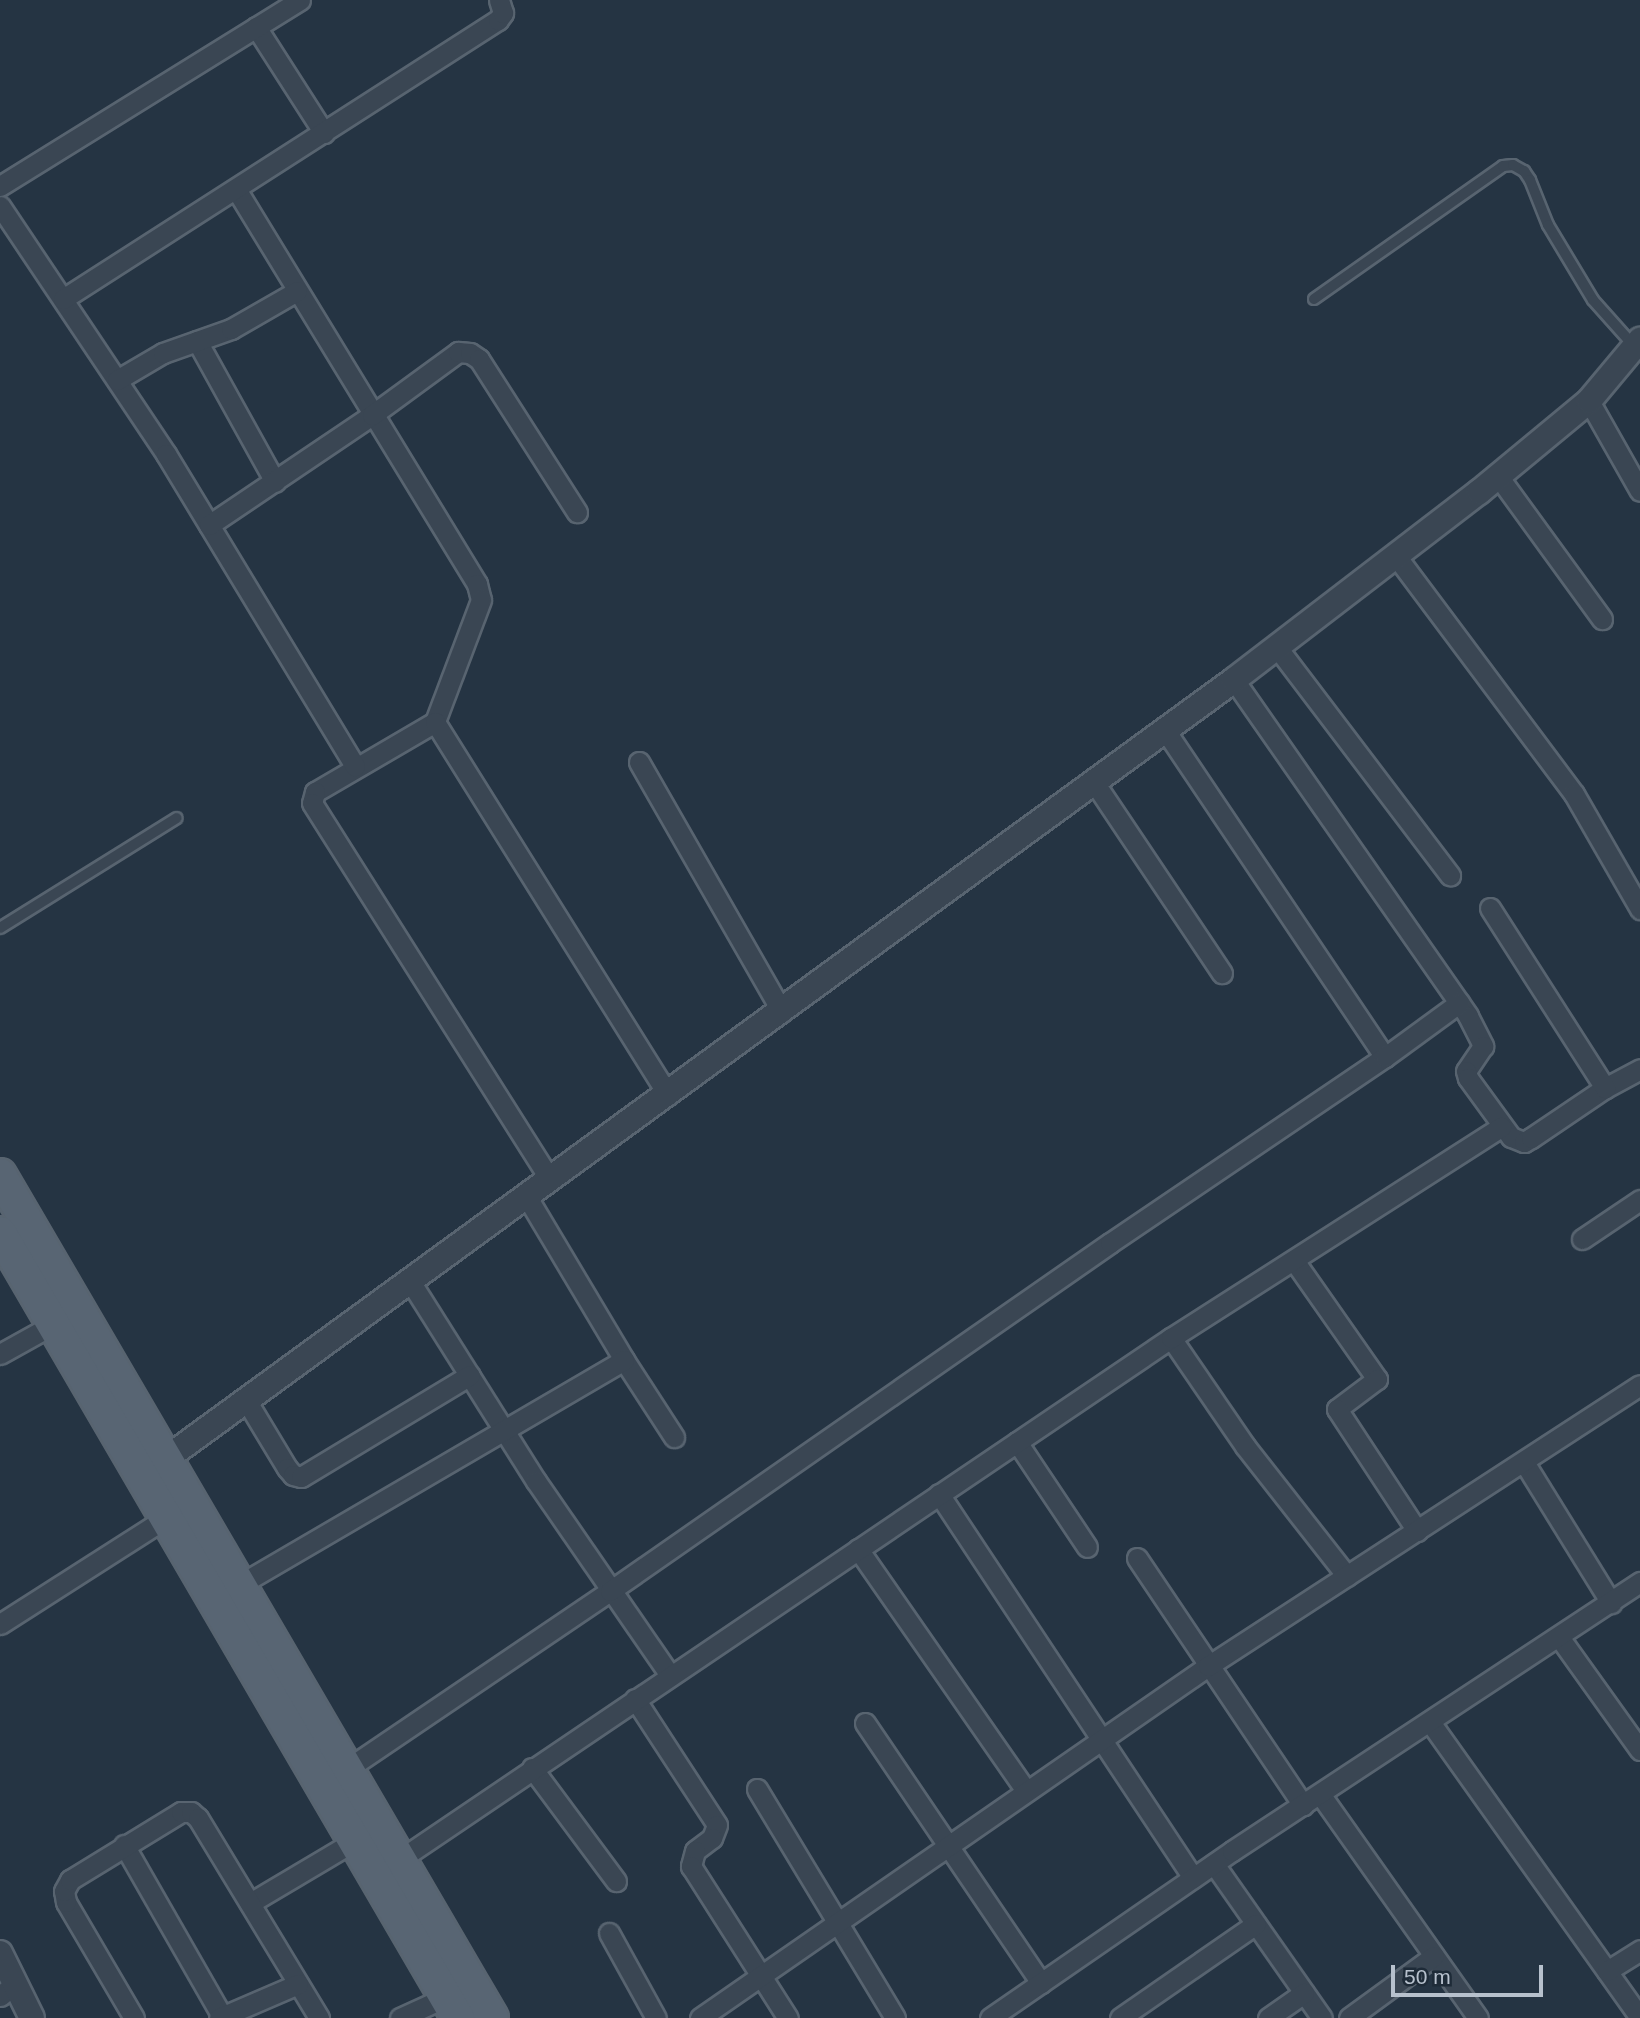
<!DOCTYPE html>
<style>
body{margin:0}
#map{position:relative;width:1640px;height:2018px;overflow:hidden;background:#253443;font-family:Helvetica,sans-serif}
div>[style]{position:absolute}
.roads{filter:drop-shadow(2px 0 #586470) drop-shadow(-2px 0 #586470) drop-shadow(0 2px #586470) drop-shadow(0 -2px #586470)}
.service>*{height:10px;margin:-5px;padding:0 5px;transform-origin:5px;border-radius:5px;background:#3a4653}
.minor>*{height:19px;margin:-9.5px;padding:0 9.5px;transform-origin:9.5px;border-radius:9.5px;background:#3a4653}
.tertiary>*{height:24px;margin:-12px;padding:0 12px;transform-origin:12px;border-radius:12px;background:#3a4653}
.primary>*{height:32px;margin:-16px;padding:0 16px;transform-origin:16px;border-radius:16px;background:#586573}
span{translate:-50% -50%;white-space:nowrap;text-align:center;line-height:1.15;-webkit-text-stroke:5px #1e2b38;paint-order:stroke}
.scale{position:absolute;left:1391px;top:1965px;width:152px;height:32px;box-sizing:border-box;border:4px solid #b7c1cd;border-top:0;padding-left:9px;font-size:21px;line-height:24px;white-space:nowrap;color:#b7c1cd;-webkit-text-stroke:5px #1e2b38;paint-order:stroke}
</style>
<div id="map">
<div class="roads">
<div class="service">
<div style="left:1314px;top:299px;width:231px;rotate:-35.1deg"></div>
<div style="left:1503px;top:166px;width:10px;rotate:-6deg"></div>
<div style="left:1513px;top:165px;width:13px;rotate:29deg"></div>
<div style="left:1524px;top:171px;width:11px;rotate:56deg"></div>
<div style="left:1530px;top:180px;width:48px;rotate:68.2deg"></div>
<div style="left:1548px;top:225px;width:87px;rotate:59deg"></div>
<div style="left:1593px;top:300px;width:62px;rotate:48.3deg"></div>
<div style="left:0;top:928px;width:208px;rotate:-31.9deg"></div>
</div>
<div class="minor">
<div style="left:256px;top:27px;width:126px;rotate:57.3deg"></div>
<div style="left:0;top:186px;width:353px;rotate:-31.8deg"></div>
<div style="left:236px;top:189px;width:463px;rotate:58.6deg"></div>
<div style="left:477px;top:584px;width:16px;rotate:76deg"></div>
<div style="left:481px;top:600px;width:130px;rotate:110.7deg"></div>
<div style="left:435px;top:722px;width:139px;rotate:149.7deg"></div>
<div style="left:315px;top:792px;width:11px;rotate:105deg"></div>
<div style="left:312px;top:803px;width:446px;rotate:57.7deg"></div>
<div style="left:0;top:206px;width:298px;rotate:56.2deg"></div>
<div style="left:166px;top:454px;width:365px;rotate:58.8deg"></div>
<div style="left:63px;top:299px;width:517px;rotate:-32.68deg"></div>
<div style="left:498px;top:20px;width:9px;rotate:-54deg"></div>
<div style="left:503px;top:13px;width:14px;rotate:-107deg"></div>
<div style="left:197px;top:341px;width:161px;rotate:61deg"></div>
<div style="left:117px;top:380px;width:53px;rotate:-30.4deg"></div>
<div style="left:163px;top:353px;width:72px;rotate:-19.4deg"></div>
<div style="left:231px;top:329px;width:76px;rotate:-29.9deg"></div>
<div style="left:1589px;top:401px;width:103px;rotate:60.5deg"></div>
<div style="left:1498px;top:476px;width:177px;rotate:54deg"></div>
<div style="left:209px;top:525px;width:197px;rotate:-34deg"></div>
<div style="left:372px;top:415px;width:107px;rotate:-36.2deg"></div>
<div style="left:458px;top:352px;width:12px;rotate:5deg"></div>
<div style="left:470px;top:353px;width:11px;rotate:34deg"></div>
<div style="left:479px;top:359px;width:182px;rotate:57.4deg"></div>
<div style="left:1396px;top:556px;width:297px;rotate:53.2deg"></div>
<div style="left:1574px;top:794px;width:133px;rotate:60.1deg"></div>
<div style="left:1276px;top:646px;width:288px;rotate:52.8deg"></div>
<div style="left:1234px;top:680px;width:409px;rotate:55.1deg"></div>
<div style="left:1468px;top:1016px;width:34px;rotate:63deg"></div>
<div style="left:1483px;top:1046px;width:30px;rotate:124deg"></div>
<div style="left:1466px;top:1071px;width:7px;rotate:74deg"></div>
<div style="left:1468px;top:1078px;width:73px;rotate:53.9deg"></div>
<div style="left:1511px;top:1137px;width:14px;rotate:21deg"></div>
<div style="left:1524px;top:1142px;width:8px;rotate:-30deg"></div>
<div style="left:1531px;top:1138px;width:89px;rotate:-34deg"></div>
<div style="left:1605px;top:1088px;width:40px;rotate:-28deg"></div>
<div style="left:435px;top:722px;width:440px;rotate:58deg"></div>
<div style="left:1165px;top:730px;width:394px;rotate:56.1deg"></div>
<div style="left:639px;top:762px;width:288px;rotate:60.2deg"></div>
<div style="left:1094px;top:782px;width:230px;rotate:56.2deg"></div>
<div style="left:1490px;top:908px;width:214px;rotate:57.4deg"></div>
<div style="left:527px;top:1197px;width:190px;rotate:59.2deg"></div>
<div style="left:624px;top:1360px;width:92px;rotate:57deg"></div>
<div style="left:1582px;top:1239px;width:70px;rotate:-33.9deg"></div>
<div style="left:1295px;top:1262px;width:143px;rotate:55deg"></div>
<div style="left:1377px;top:1379px;width:50px;rotate:143.1deg"></div>
<div style="left:1337px;top:1409px;width:146px;rotate:56.7deg"></div>
<div style="left:410px;top:1281px;width:236px;rotate:57.8deg"></div>
<div style="left:536px;top:1481px;width:236px;rotate:55.4deg"></div>
<div style="left:1171px;top:1338px;width:131px;rotate:55.6deg"></div>
<div style="left:1245px;top:1446px;width:165px;rotate:51.9deg"></div>
<div style="left:0;top:1354px;width:62px;rotate:-29.1deg"></div>
<div style="left:246px;top:1400px;width:79px;rotate:58.9deg"></div>
<div style="left:287px;top:1468px;width:9px;rotate:49deg"></div>
<div style="left:293px;top:1475px;width:8px;rotate:14deg"></div>
<div style="left:301px;top:1477px;width:197px;rotate:-31.1deg"></div>
<div style="left:1017px;top:1442px;width:126px;rotate:56.3deg"></div>
<div style="left:1524px;top:1462px;width:166px;rotate:58.3deg"></div>
<div style="left:939px;top:1494px;width:460px;rotate:56.5deg"></div>
<div style="left:858px;top:1549px;width:295px;rotate:55.2deg"></div>
<div style="left:1137px;top:1558px;width:298px;rotate:56.1deg"></div>
<div style="left:239px;top:1585px;width:446px;rotate:-30.3deg"></div>
<div style="left:0;top:1624px;width:198px;rotate:-32.6deg"></div>
<div style="left:1559px;top:1637px;width:139px;rotate:54.4deg"></div>
<div style="left:635px;top:1699px;width:150px;rotate:56.9deg"></div>
<div style="left:717px;top:1825px;width:14px;rotate:111deg"></div>
<div style="left:712px;top:1838px;width:21px;rotate:143deg"></div>
<div style="left:695px;top:1851px;width:16px;rotate:105deg"></div>
<div style="left:691px;top:1866px;width:180px;rotate:57.5deg"></div>
<div style="left:1430px;top:1722px;width:363px;rotate:54.6deg"></div>
<div style="left:865px;top:1723px;width:314px;rotate:55.9deg"></div>
<div style="left:532px;top:1768px;width:141px;rotate:53.4deg"></div>
<div style="left:347px;top:1769px;width:318px;rotate:-34.1deg"></div>
<div style="left:610px;top:1591px;width:609px;rotate:-34.84deg"></div>
<div style="left:1110px;top:1243px;width:332px;rotate:-34.1deg"></div>
<div style="left:1385px;top:1057px;width:92px;rotate:-36.1deg"></div>
<div style="left:757px;top:1789px;width:267px;rotate:58.9deg"></div>
<div style="left:1320px;top:1794px;width:274px;rotate:54.8deg"></div>
<div style="left:124px;top:1845px;width:197px;rotate:60.2deg"></div>
<div style="left:399px;top:1860px;width:932px;rotate:-34.07deg"></div>
<div style="left:1171px;top:1338px;width:392px;rotate:-32.6deg"></div>
<div style="left:1214px;top:1864px;width:188px;rotate:55deg"></div>
<div style="left:250px;top:1903px;width:123px;rotate:-30.7deg"></div>
<div style="left:609px;top:1933px;width:97px;rotate:61.1deg"></div>
<div style="left:1607px;top:1971px;width:39px;rotate:-32deg"></div>
<div style="left:0;top:1996px;width:19px;rotate:-39deg"></div>
<div style="left:134px;top:2018px;width:134px;rotate:-120.4deg"></div>
<div style="left:66px;top:1902px;width:11px;rotate:-100deg"></div>
<div style="left:64px;top:1891px;width:13px;rotate:-61deg"></div>
<div style="left:70px;top:1880px;width:130px;rotate:-31.5deg"></div>
<div style="left:181px;top:1812px;width:10px"></div>
<div style="left:191px;top:1812px;width:9px;rotate:41deg"></div>
<div style="left:198px;top:1818px;width:234px;rotate:58.8deg"></div>
<div style="left:219px;top:2018px;width:86px;rotate:-23.3deg"></div>
<div style="left:400px;top:2018px;width:51px;rotate:-24.5deg"></div>
<div style="left:700px;top:2018px;width:618px;rotate:-34.72deg"></div>
<div style="left:1208px;top:1666px;width:515px;rotate:-33.04deg"></div>
<div style="left:990px;top:2018px;width:294px;rotate:-34.6deg"></div>
<div style="left:1232px;top:1851px;width:489px;rotate:-33.4deg"></div>
<div style="left:1120px;top:2018px;width:165px;rotate:-34.7deg"></div>
<div style="left:1268px;top:2018px;width:44px;rotate:-34.8deg"></div>
<div style="left:1349px;top:2018px;width:105px;rotate:-36.1deg"></div>
</div>
<div class="tertiary">
<div style="left:152px;top:1469px;width:1339px;rotate:-36.1deg"></div>
<div style="left:1234px;top:680px;width:309px;rotate:-37.5deg"></div>
<div style="left:1479px;top:492px;width:143px;rotate:-39.6deg"></div>
<div style="left:1589px;top:401px;width:80px;rotate:-50.1deg"></div>
<div style="left:0;top:1953px;width:72px;rotate:63.8deg"></div>
</div>
<div class="primary">
<div style="left:0;top:1175px;width:976px;rotate:59.73deg"></div>
<div style="left:0;top:1233px;width:909px;rotate:59.74deg"></div>
</div>
</div>
<div class="scale">50 m</div>
</div>
